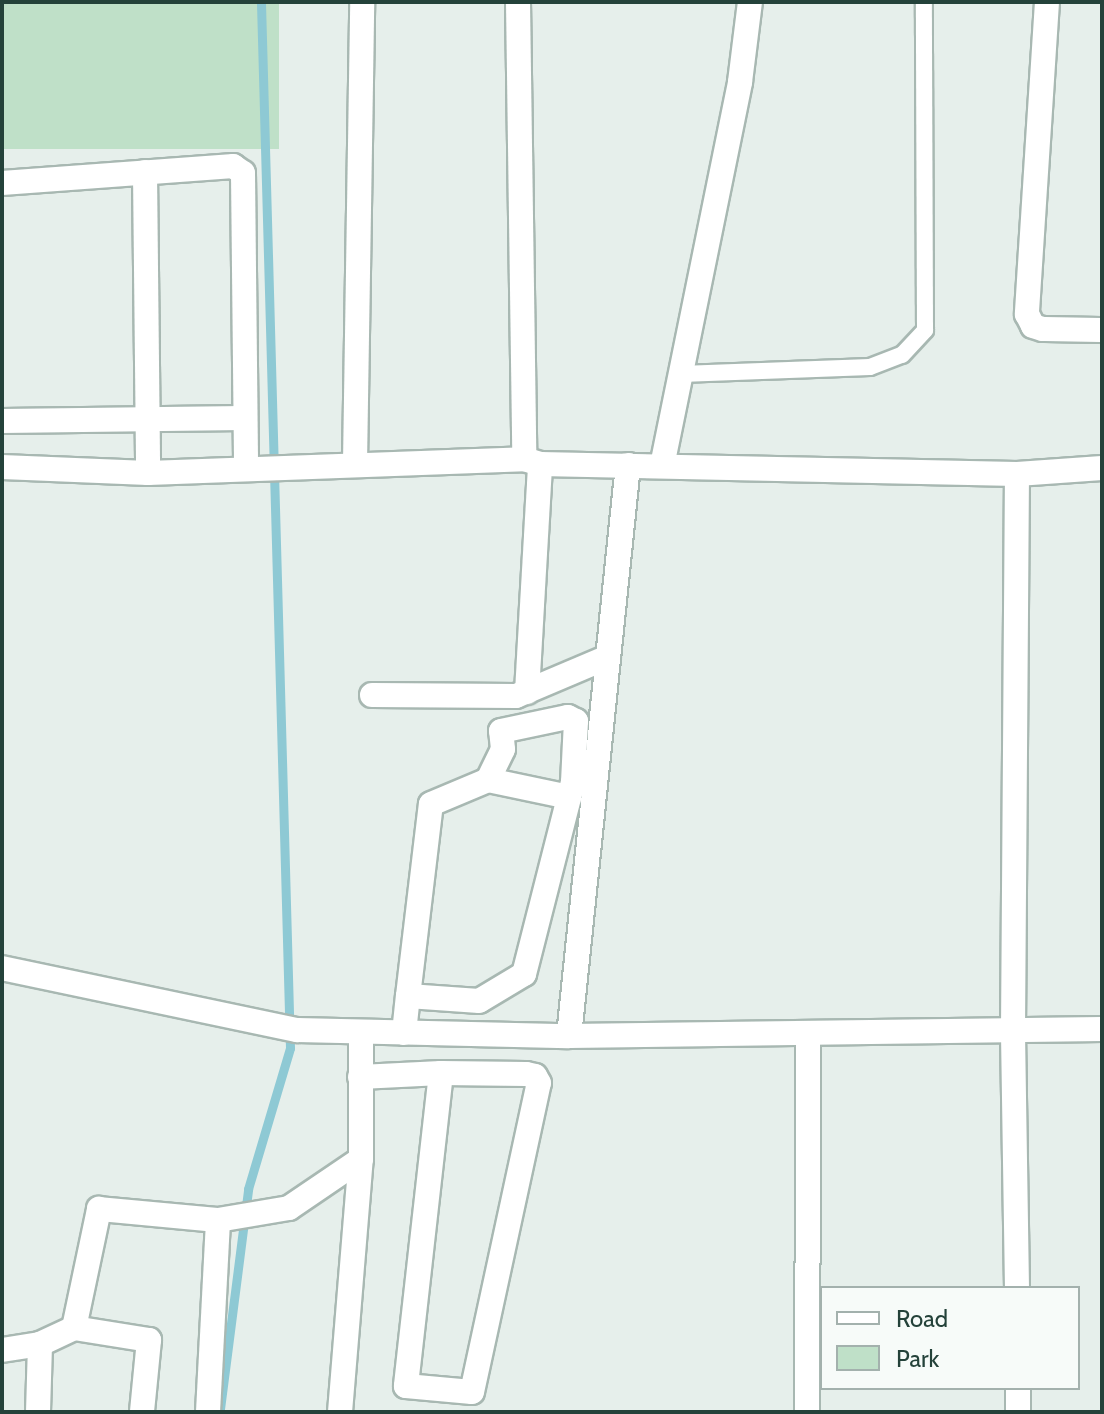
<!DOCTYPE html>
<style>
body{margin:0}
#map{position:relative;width:1104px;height:1414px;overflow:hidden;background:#e6efeb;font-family:Cabin,sans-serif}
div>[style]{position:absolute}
.green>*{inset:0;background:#bfe0c8;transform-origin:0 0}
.stream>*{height:9px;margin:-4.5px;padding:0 4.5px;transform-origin:4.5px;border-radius:4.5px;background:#8ec9d4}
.roads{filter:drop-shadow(2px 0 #a8b8b2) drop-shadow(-2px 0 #a8b8b2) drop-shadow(0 2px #a8b8b2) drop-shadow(0 -2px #a8b8b2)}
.service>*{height:16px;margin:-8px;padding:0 8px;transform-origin:8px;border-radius:8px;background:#fff}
.minor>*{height:24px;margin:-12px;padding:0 12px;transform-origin:12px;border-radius:12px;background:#fff}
span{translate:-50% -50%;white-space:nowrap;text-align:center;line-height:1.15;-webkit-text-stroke:8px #f7fbf9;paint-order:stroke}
.frame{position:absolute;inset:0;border:4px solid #24423a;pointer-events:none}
.legend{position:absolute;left:820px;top:1286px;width:260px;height:104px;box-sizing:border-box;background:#f7fbf9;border:2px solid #a3b1ad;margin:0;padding:10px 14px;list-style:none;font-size:24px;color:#24423a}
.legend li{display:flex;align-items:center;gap:16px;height:40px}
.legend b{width:40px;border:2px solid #a3b1ad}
</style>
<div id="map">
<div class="green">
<div style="left:2px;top:2px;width:277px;height:147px"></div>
</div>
<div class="stream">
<div style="left:220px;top:1409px;width:222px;rotate:-82.7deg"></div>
<div style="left:248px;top:1189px;width:147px;rotate:-73.4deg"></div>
<div style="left:290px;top:1048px;width:1046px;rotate:-91.59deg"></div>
</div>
<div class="roads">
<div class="service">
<div style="left:681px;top:374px;width:189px;rotate:-2.1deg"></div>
<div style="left:870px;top:367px;width:34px;rotate:-21deg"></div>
<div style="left:902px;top:355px;width:34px;rotate:-47deg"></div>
<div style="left:925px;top:330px;width:328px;rotate:-90.2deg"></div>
</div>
<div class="minor">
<div style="left:518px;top:2px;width:457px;rotate:89.2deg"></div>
<div style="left:1047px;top:2px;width:313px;rotate:93.7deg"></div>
<div style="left:1027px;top:314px;width:13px;rotate:63deg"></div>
<div style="left:1033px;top:326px;width:10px;rotate:17deg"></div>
<div style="left:1043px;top:329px;width:59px;rotate:1deg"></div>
<div style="left:145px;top:172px;width:301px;rotate:89.4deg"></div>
<div style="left:2px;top:183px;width:232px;rotate:-4.2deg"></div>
<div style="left:233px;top:166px;width:12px;rotate:35deg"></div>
<div style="left:243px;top:173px;width:295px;rotate:89.4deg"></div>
<div style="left:2px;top:421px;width:242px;rotate:-0.7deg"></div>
<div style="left:355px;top:463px;width:461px;rotate:-89.1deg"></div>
<div style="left:662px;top:466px;width:392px;rotate:-78.5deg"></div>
<div style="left:740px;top:82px;width:81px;rotate:-82.9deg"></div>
<div style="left:2px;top:467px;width:146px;rotate:2.4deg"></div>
<div style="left:148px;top:473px;width:376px;rotate:-2.1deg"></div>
<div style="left:524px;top:459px;width:17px;rotate:17deg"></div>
<div style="left:540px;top:464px;width:477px;rotate:1.2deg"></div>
<div style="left:1017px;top:474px;width:85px;rotate:-4deg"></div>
<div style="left:527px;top:692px;width:228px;rotate:-86.7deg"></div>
<div style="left:372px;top:695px;width:144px;rotate:0.4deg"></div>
<div style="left:516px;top:696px;width:100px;rotate:-23deg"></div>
<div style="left:488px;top:780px;width:83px;rotate:11.9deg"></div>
<div style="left:2px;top:968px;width:301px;rotate:11.9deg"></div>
<div style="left:297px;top:1030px;width:272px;rotate:1.3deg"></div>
<div style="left:569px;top:1036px;width:533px;rotate:-0.75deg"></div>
<div style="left:404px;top:1033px;width:37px;rotate:-84deg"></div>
<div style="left:408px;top:996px;width:193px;rotate:-83.2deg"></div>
<div style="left:431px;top:804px;width:62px;rotate:-22.8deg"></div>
<div style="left:488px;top:780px;width:34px;rotate:-64deg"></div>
<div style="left:503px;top:749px;width:18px;rotate:-96deg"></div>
<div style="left:501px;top:731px;width:68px;rotate:-11.8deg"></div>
<div style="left:568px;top:717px;width:9px;rotate:27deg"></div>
<div style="left:576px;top:721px;width:61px;rotate:92.8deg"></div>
<div style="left:573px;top:782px;width:198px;rotate:104.3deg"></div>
<div style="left:524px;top:974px;width:52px;rotate:149deg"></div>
<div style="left:479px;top:1001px;width:71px;rotate:-176deg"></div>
<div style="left:569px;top:1036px;width:574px;rotate:-84.1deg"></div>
<div style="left:360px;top:1077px;width:81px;rotate:-2.8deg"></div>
<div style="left:441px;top:1073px;width:315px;rotate:96.4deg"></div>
<div style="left:406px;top:1386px;width:66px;rotate:5.2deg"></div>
<div style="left:472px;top:1392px;width:316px;rotate:-77.8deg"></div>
<div style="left:539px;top:1083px;width:8px;rotate:-120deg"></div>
<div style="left:535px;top:1076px;width:9px;rotate:-167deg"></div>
<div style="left:526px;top:1074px;width:85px;rotate:-179.3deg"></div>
<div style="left:1017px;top:1288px;width:258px;rotate:-90.9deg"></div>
<div style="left:1013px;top:1030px;width:556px;rotate:-89.59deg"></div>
<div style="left:74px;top:1328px;width:76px;rotate:9.1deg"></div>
<div style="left:149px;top:1340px;width:72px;rotate:95.6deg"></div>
<div style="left:2px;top:1350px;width:38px;rotate:-9deg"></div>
<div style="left:40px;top:1344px;width:38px;rotate:-25deg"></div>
<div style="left:74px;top:1328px;width:122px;rotate:-78.1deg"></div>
<div style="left:99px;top:1209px;width:120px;rotate:5.3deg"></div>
<div style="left:1018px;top:1388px;width:24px;rotate:90deg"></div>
<div style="left:38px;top:1412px;width:68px;rotate:-88.3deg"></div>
<div style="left:208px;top:1412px;width:192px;rotate:-87deg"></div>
<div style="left:218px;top:1220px;width:72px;rotate:-9.6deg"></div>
<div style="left:289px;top:1208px;width:87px;rotate:-34.2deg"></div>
<div style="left:361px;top:1159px;width:127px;rotate:-90deg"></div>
<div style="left:340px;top:1412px;width:254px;rotate:-85.3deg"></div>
<div style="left:807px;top:1412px;width:377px;rotate:-89.8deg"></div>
</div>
</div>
<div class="frame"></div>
<ul class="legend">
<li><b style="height:10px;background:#fff"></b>Road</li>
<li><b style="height:22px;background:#bfe0c8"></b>Park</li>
</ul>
</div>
